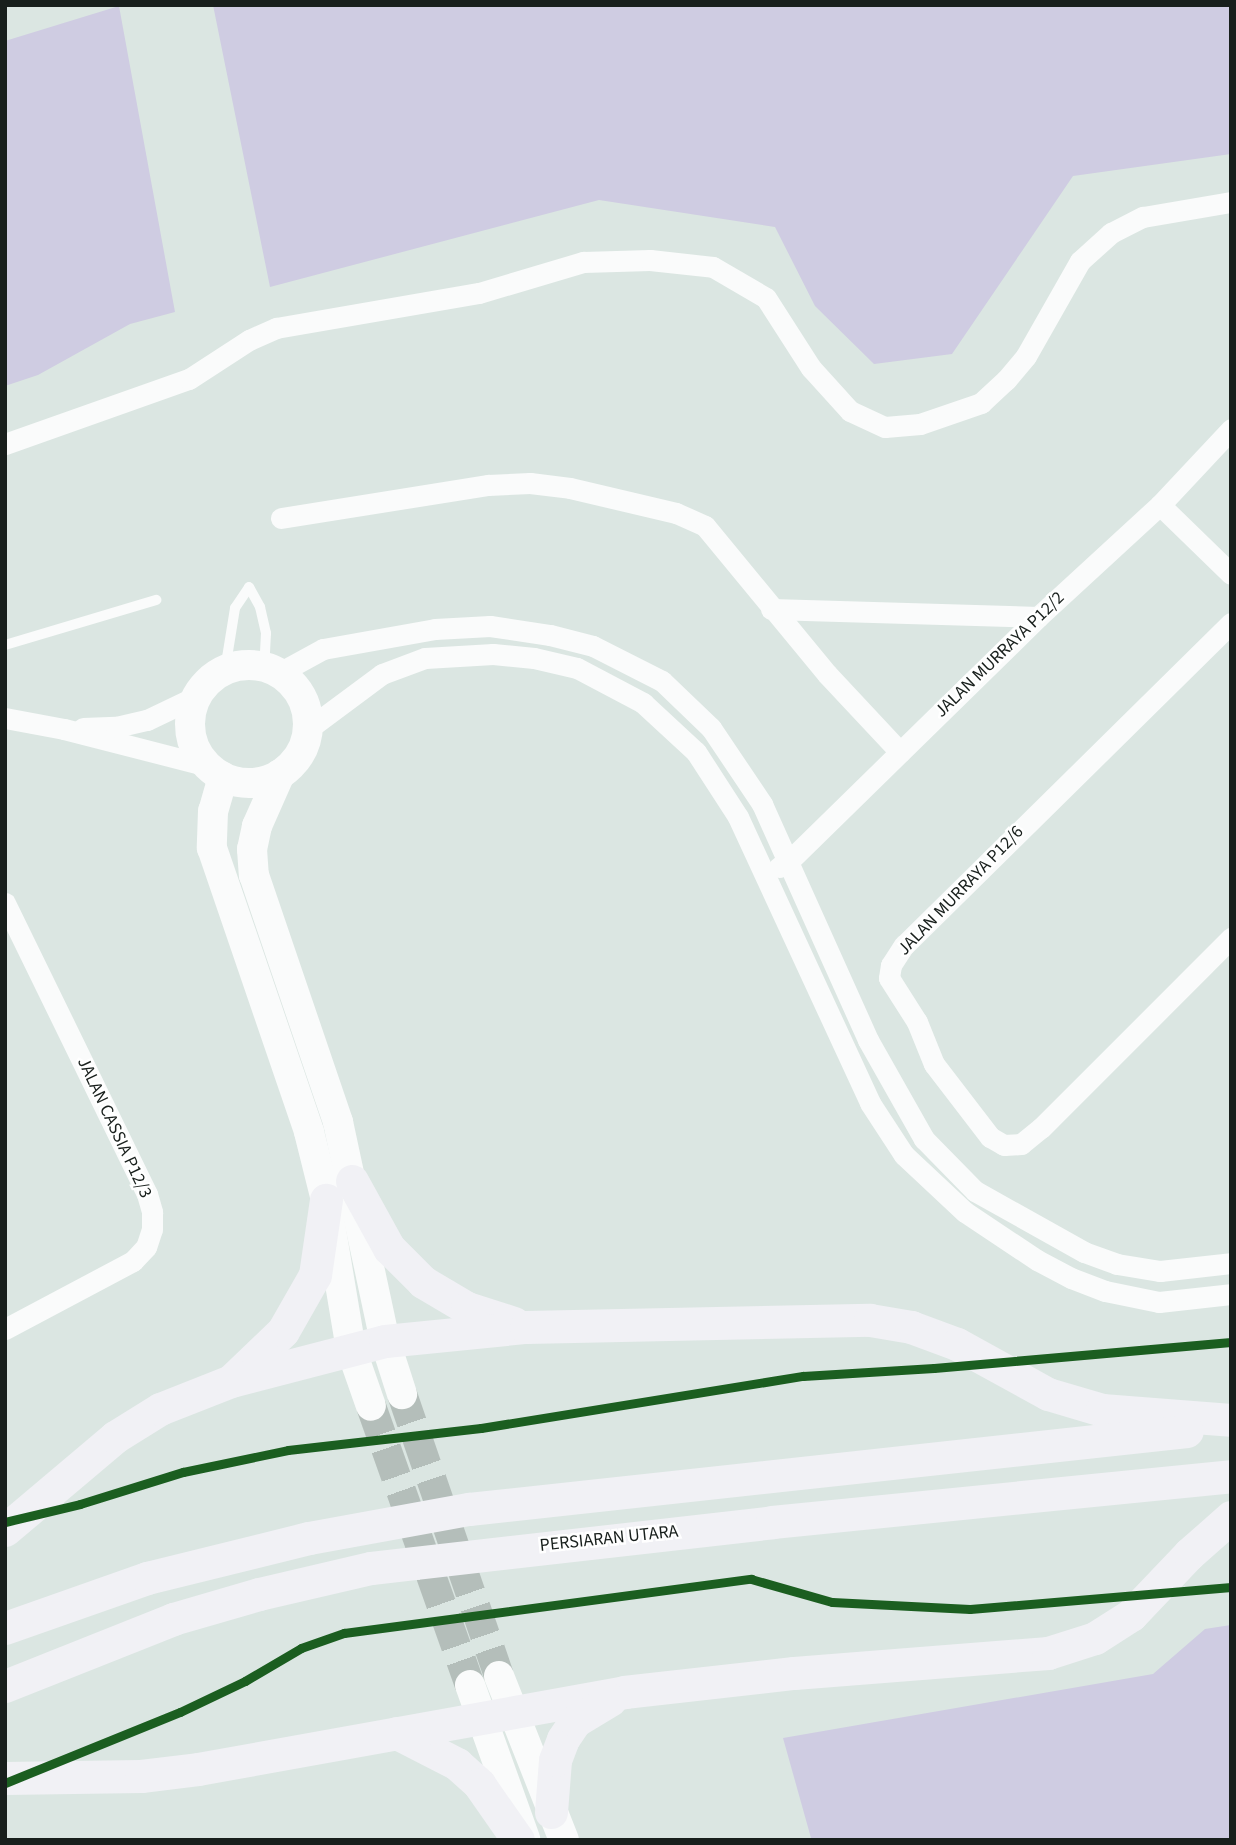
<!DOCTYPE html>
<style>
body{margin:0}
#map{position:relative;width:1236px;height:1845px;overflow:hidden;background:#dbe6e2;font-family:"Source Sans 3",sans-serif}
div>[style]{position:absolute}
.green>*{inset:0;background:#cfcce2}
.secondary-tunnel>*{height:30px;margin-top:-15px;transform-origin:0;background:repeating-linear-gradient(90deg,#b4beba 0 30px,transparent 0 45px)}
.lane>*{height:10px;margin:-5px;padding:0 5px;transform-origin:5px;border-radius:5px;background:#fafbfb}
.street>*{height:21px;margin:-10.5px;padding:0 10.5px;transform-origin:10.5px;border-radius:10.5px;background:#fafbfb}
.secondary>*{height:30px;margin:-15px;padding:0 15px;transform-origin:15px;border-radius:15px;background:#fafbfb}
.secondary>.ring{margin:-15px;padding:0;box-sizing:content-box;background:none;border:30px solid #fafbfb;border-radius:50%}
.primary>*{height:33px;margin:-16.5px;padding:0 16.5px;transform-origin:16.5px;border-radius:16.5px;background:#f1f1f5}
.cycleway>*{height:9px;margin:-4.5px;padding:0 4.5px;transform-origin:4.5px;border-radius:4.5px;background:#1b5e20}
span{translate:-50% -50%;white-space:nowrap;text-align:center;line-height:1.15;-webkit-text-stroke:5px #fff;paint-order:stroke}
.street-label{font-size:18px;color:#181f1c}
.frame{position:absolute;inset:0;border:7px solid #181f1c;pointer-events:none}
</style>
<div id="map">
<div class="green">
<div style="clip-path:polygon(213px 5px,1231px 5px,1231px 154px,1073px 176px,952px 354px,874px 364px,815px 306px,775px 227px,599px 200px,270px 287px)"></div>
<div style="clip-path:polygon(119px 6px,175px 312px,130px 324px,38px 375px,5px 386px,5px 41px)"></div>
<div style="clip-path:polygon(1231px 1625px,1231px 1840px,811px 1838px,783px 1738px,1153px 1674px,1205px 1629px)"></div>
</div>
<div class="secondary-tunnel">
<div style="left:402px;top:1394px;width:298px;rotate:71deg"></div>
<div style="left:371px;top:1406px;width:296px;rotate:70.5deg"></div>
</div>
<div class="lane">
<div style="left:5px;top:645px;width:158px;rotate:-16.6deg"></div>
<div style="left:225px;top:670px;width:63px;rotate:-80.8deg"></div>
<div style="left:235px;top:608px;width:25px;rotate:-56deg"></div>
<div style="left:249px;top:587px;width:23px;rotate:61deg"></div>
<div style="left:260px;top:607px;width:27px;rotate:77deg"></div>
<div style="left:266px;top:633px;width:34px;rotate:93deg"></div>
</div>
<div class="street">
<div style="left:5px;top:444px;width:195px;rotate:-19.5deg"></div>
<div style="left:189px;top:379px;width:72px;rotate:-33deg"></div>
<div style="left:249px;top:340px;width:30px;rotate:-24deg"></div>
<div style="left:276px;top:328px;width:206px;rotate:-9.8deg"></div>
<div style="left:479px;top:293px;width:109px;rotate:-16.6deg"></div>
<div style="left:583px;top:262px;width:67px;rotate:-1.7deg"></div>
<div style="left:650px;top:260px;width:63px;rotate:6.3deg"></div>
<div style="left:713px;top:267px;width:61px;rotate:30.3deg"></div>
<div style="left:766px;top:298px;width:83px;rotate:57.3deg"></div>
<div style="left:811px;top:368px;width:58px;rotate:47.8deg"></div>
<div style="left:850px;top:411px;width:38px;rotate:25deg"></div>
<div style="left:885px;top:427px;width:35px;rotate:-5deg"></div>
<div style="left:920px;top:424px;width:65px;rotate:-19deg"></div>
<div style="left:981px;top:403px;width:34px;rotate:-43deg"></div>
<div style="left:1006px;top:380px;width:31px;rotate:-50deg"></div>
<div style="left:1026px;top:356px;width:109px;rotate:-60.4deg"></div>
<div style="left:1080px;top:261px;width:42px;rotate:-42.1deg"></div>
<div style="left:1111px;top:233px;width:36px;rotate:-27deg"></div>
<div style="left:1143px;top:217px;width:89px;rotate:-9.7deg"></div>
<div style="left:1160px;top:505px;width:99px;rotate:44.2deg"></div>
<div style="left:281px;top:518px;width:210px;rotate:-9.1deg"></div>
<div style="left:488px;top:485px;width:42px;rotate:-2.7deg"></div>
<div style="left:530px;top:483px;width:40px;rotate:7.1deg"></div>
<div style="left:570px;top:488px;width:109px;rotate:13.3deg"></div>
<div style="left:676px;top:513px;width:32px;rotate:24deg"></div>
<div style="left:705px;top:526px;width:192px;rotate:50.5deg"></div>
<div style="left:827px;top:674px;width:107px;rotate:46.9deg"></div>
<div style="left:771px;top:609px;width:267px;rotate:1.7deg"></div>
<div style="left:1231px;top:623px;width:459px;rotate:135.4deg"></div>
<div style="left:904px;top:945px;width:24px;rotate:123deg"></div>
<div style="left:891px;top:965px;width:13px;rotate:99deg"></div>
<div style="left:889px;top:978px;width:52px;rotate:57.5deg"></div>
<div style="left:917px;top:1022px;width:45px;rotate:68deg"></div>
<div style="left:934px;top:1064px;width:92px;rotate:52.5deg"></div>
<div style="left:990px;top:1137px;width:16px;rotate:30deg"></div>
<div style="left:1004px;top:1145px;width:17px;rotate:-3deg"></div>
<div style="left:1021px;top:1144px;width:26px;rotate:-39deg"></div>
<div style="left:1041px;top:1128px;width:269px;rotate:-45deg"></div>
<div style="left:279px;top:673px;width:50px;rotate:-28.6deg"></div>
<div style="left:323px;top:649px;width:114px;rotate:-10.1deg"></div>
<div style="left:435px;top:629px;width:55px;rotate:-3.1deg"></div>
<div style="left:490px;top:626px;width:61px;rotate:8.5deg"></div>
<div style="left:550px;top:635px;width:44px;rotate:14.3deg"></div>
<div style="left:593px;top:646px;width:77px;rotate:26.9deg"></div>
<div style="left:662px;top:681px;width:68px;rotate:43.8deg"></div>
<div style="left:711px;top:728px;width:92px;rotate:56.1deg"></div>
<div style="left:762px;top:804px;width:259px;rotate:65.8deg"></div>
<div style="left:868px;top:1040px;width:114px;rotate:60.5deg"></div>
<div style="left:924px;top:1139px;width:73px;rotate:45.6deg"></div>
<div style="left:975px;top:1191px;width:125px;rotate:29.2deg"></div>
<div style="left:1084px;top:1252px;width:35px;rotate:20deg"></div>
<div style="left:1117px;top:1264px;width:44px;rotate:9.2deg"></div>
<div style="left:1160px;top:1271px;width:71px;rotate:-6.4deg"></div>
<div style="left:5px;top:718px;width:60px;rotate:10.6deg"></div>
<div style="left:64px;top:729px;width:149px;rotate:14.4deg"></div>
<div style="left:83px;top:728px;width:33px;rotate:-2deg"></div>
<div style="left:116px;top:727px;width:32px;rotate:-13deg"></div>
<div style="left:147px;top:720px;width:55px;rotate:-25.6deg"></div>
<div style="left:308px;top:729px;width:92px;rotate:-36.6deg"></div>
<div style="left:382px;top:674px;width:46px;rotate:-20.4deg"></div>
<div style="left:425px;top:658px;width:68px;rotate:-3.4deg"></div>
<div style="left:493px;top:654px;width:41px;rotate:5.6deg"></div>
<div style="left:534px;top:658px;width:44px;rotate:13.1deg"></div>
<div style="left:577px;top:668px;width:75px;rotate:27.9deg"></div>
<div style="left:643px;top:703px;width:72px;rotate:42.8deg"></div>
<div style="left:696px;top:752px;width:77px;rotate:57.1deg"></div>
<div style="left:738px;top:817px;width:315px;rotate:65.2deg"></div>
<div style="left:870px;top:1103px;width:62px;rotate:56.8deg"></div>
<div style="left:904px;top:1155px;width:83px;rotate:43.1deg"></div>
<div style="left:965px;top:1212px;width:87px;rotate:33.7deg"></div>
<div style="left:1037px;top:1260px;width:38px;rotate:28deg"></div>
<div style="left:1071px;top:1278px;width:36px;rotate:21deg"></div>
<div style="left:1105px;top:1291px;width:55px;rotate:11.5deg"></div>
<div style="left:1159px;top:1302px;width:72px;rotate:-6.3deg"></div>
<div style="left:779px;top:867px;width:10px;rotate:-29deg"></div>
<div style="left:788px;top:862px;width:350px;rotate:-44.4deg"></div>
<div style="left:1038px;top:617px;width:166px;rotate:-42.6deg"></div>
<div style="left:1160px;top:505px;width:104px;rotate:-46.9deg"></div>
<div style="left:5px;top:903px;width:324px;rotate:64deg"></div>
<div style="left:147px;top:1194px;width:19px;rotate:74deg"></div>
<div style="left:152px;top:1212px;width:17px;rotate:90deg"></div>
<div style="left:152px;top:1229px;width:19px;rotate:108deg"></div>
<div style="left:146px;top:1247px;width:19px;rotate:133deg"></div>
<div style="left:133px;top:1261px;width:145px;rotate:152deg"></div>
</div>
<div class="secondary">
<div class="ring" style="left:190px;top:665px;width:88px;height:88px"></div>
<div style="left:280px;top:774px;width:57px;rotate:113.9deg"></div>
<div style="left:257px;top:826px;width:24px;rotate:102deg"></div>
<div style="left:252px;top:849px;width:26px;rotate:86deg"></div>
<div style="left:254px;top:875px;width:261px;rotate:71.2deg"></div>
<div style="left:338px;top:1122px;width:224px;rotate:77.9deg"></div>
<div style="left:385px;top:1341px;width:56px;rotate:72.2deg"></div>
<div style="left:223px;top:777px;width:35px;rotate:106deg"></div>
<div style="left:213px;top:811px;width:37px;rotate:92deg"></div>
<div style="left:212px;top:848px;width:300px;rotate:71.1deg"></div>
<div style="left:309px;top:1132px;width:70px;rotate:76deg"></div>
<div style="left:326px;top:1200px;width:151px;rotate:80.5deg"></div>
<div style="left:351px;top:1349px;width:60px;rotate:70.7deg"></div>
<div style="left:499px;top:1676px;width:176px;rotate:68.4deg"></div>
<div style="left:470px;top:1685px;width:164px;rotate:70.3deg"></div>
</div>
<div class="primary">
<div style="left:352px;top:1181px;width:77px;rotate:61.1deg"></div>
<div style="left:389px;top:1248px;width:48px;rotate:45deg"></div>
<div style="left:423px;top:1282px;width:51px;rotate:30.6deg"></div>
<div style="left:467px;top:1308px;width:49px;rotate:17.7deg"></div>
<div style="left:233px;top:1379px;width:69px;rotate:-43.8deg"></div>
<div style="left:283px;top:1331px;width:64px;rotate:-60.3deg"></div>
<div style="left:315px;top:1275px;width:76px;rotate:-81.7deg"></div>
<div style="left:5px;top:1530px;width:144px;rotate:-40.2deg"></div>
<div style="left:115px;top:1437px;width:53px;rotate:-31.9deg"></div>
<div style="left:160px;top:1409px;width:76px;rotate:-21.5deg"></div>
<div style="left:231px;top:1381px;width:159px;rotate:-14.6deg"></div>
<div style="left:385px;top:1341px;width:142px;rotate:-5.7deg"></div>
<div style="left:526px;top:1327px;width:344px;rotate:-1.2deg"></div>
<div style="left:870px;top:1320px;width:42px;rotate:9.7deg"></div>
<div style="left:911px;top:1327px;width:49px;rotate:20.3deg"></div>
<div style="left:957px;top:1344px;width:104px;rotate:28.8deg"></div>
<div style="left:1048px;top:1394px;width:56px;rotate:16.5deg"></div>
<div style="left:1102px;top:1410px;width:129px;rotate:4.4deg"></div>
<div style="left:5px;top:1628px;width:151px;rotate:-19.4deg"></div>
<div style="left:147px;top:1578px;width:167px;rotate:-13.9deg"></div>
<div style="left:309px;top:1538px;width:163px;rotate:-10.3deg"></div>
<div style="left:469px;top:1509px;width:722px;rotate:-6.2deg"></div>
<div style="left:5px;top:1686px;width:181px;rotate:-21.7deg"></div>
<div style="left:173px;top:1619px;width:90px;rotate:-16.2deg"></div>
<div style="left:259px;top:1594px;width:115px;rotate:-13.1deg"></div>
<div style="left:371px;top:1568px;width:404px;rotate:-6.5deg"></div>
<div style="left:772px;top:1522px;width:461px;rotate:-5.7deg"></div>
<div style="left:397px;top:1733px;width:68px;rotate:27.3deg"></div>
<div style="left:457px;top:1764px;width:30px;rotate:42deg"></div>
<div style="left:479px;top:1784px;width:68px;rotate:55.1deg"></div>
<div style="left:5px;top:1778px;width:136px;rotate:-0.8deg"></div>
<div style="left:141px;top:1776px;width:57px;rotate:-7deg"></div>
<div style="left:198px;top:1769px;width:433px;rotate:-10.2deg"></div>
<div style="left:624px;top:1692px;width:171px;rotate:-6.4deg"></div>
<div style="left:794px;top:1673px;width:255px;rotate:-4.5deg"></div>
<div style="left:1048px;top:1653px;width:49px;rotate:-17.7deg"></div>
<div style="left:1095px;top:1638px;width:43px;rotate:-32.6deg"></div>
<div style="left:1131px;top:1615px;width:84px;rotate:-46.4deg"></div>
<div style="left:1189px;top:1554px;width:56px;rotate:-41.4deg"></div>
<div style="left:551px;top:1812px;width:52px;rotate:-85.6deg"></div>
<div style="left:555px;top:1760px;width:22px;rotate:-69deg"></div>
<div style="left:563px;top:1739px;width:22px;rotate:-56deg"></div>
<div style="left:575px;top:1721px;width:41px;rotate:-31deg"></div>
</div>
<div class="cycleway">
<div style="left:5px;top:1522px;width:77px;rotate:-13.5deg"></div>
<div style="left:80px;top:1504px;width:108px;rotate:-17.3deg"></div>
<div style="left:183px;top:1472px;width:107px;rotate:-11.8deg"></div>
<div style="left:288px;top:1450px;width:194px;rotate:-6.5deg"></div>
<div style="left:481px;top:1428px;width:326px;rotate:-9.2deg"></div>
<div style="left:803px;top:1376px;width:131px;rotate:-3.5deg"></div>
<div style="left:934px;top:1368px;width:298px;rotate:-5deg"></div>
<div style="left:5px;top:1783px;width:189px;rotate:-22.1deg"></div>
<div style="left:180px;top:1712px;width:72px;rotate:-25.5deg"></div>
<div style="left:245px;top:1681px;width:65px;rotate:-30.5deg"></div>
<div style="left:301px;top:1648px;width:46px;rotate:-19.2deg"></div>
<div style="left:344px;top:1633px;width:411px;rotate:-7.6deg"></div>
<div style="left:751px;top:1579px;width:84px;rotate:15.9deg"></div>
<div style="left:832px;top:1602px;width:138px;rotate:2.9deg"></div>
<div style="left:970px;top:1609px;width:262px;rotate:-4.8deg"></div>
</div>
<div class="street-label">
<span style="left:1000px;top:655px;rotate:-44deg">JALAN MURRAYA P12/2</span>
<span style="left:961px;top:891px;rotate:-46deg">JALAN MURRAYA P12/6</span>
<span style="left:114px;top:1128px;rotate:65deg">JALAN CASSIA P12/3</span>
<span style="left:609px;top:1539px;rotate:-6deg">PERSIARAN UTARA</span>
</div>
<div class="frame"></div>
</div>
